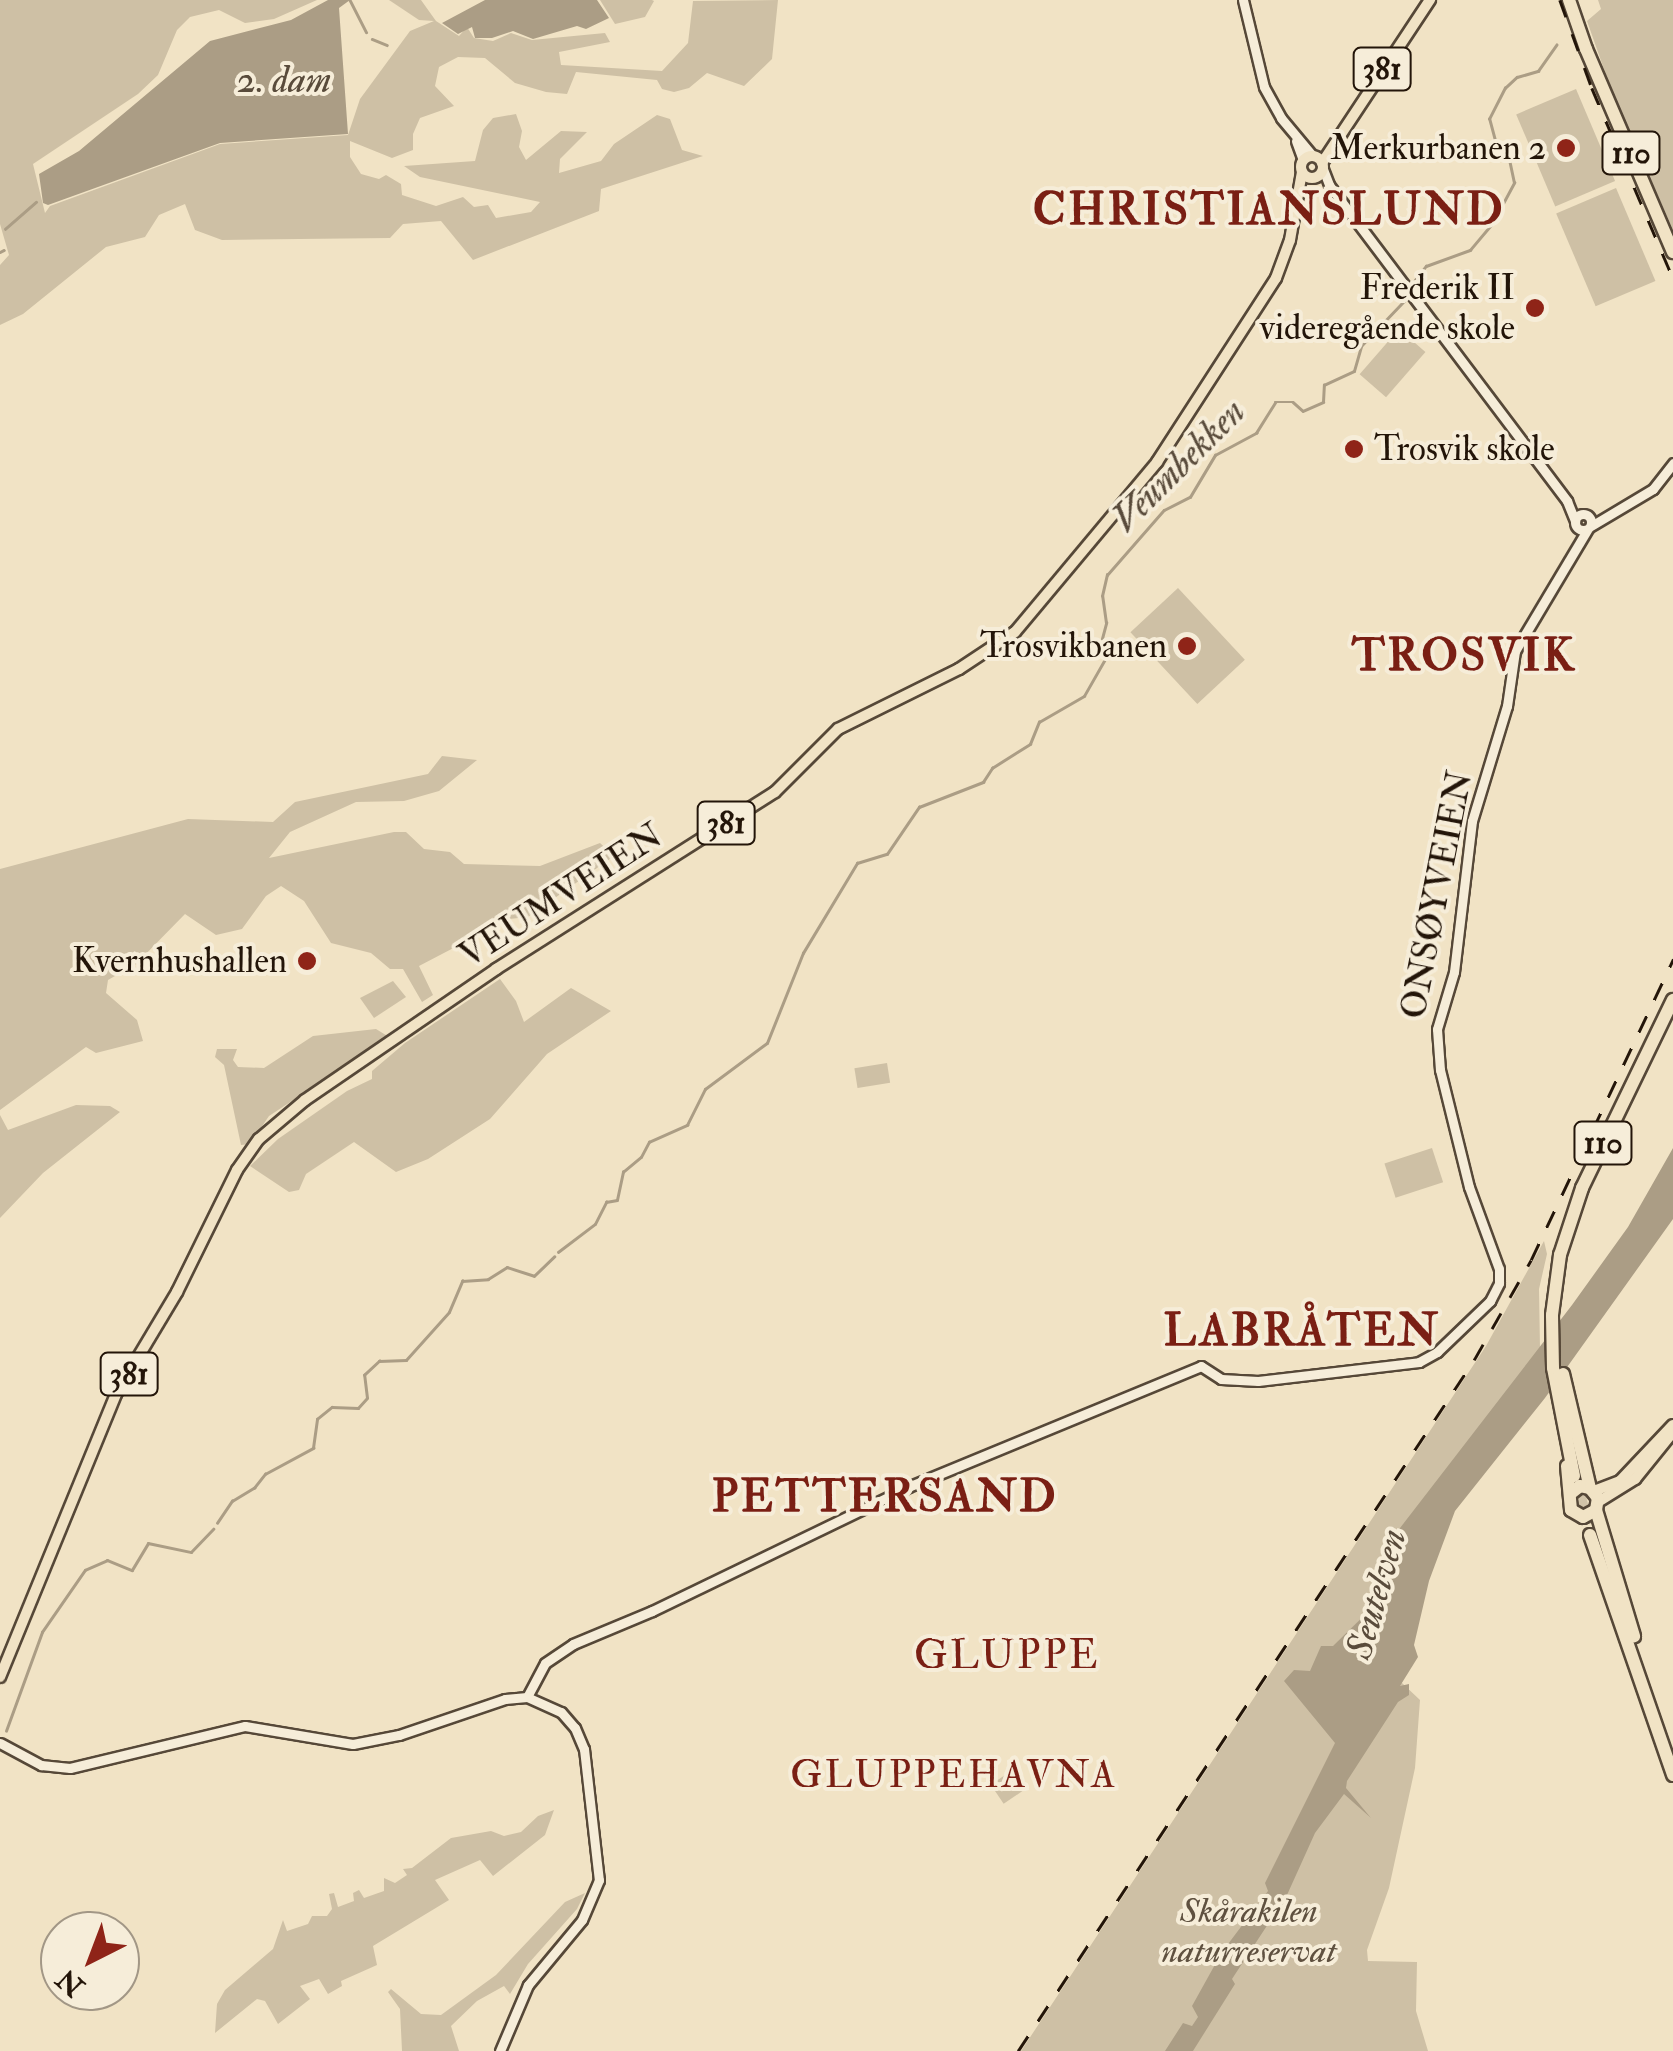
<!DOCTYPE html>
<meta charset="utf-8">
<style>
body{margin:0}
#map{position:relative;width:1673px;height:2051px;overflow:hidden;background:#f1e3c5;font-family:"IM FELL Double Pica",serif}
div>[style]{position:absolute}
.green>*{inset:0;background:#cec0a5;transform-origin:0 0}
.water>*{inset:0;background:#ab9d85}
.stream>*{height:2.5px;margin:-1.25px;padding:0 1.25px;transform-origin:1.25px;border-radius:1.25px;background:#ab9d85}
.highway-tunnel>*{height:12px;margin-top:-6px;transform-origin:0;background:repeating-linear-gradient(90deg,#d2c4a9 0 12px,transparent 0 18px)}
.roads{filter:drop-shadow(2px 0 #564838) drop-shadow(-2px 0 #564838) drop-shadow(0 2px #564838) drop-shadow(0 -2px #564838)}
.minor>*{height:9px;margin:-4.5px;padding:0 4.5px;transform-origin:4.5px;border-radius:4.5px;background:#f6edd9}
.minor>.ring{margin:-4.5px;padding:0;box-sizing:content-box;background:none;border:9px solid #f6edd9;border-radius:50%}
.major>*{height:10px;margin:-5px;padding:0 5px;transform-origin:5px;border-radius:5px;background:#f1e3c5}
.major>.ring{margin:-5px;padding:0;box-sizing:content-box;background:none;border:10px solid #f1e3c5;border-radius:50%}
.highway>*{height:12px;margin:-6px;padding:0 6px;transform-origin:6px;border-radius:6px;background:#f1e3c5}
.rail>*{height:2.5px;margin-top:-1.25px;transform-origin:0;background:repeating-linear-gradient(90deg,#231509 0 18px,transparent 0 36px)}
.dots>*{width:28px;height:28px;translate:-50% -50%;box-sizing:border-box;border:5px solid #f6edd9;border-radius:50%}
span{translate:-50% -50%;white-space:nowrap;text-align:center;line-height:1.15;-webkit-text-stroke:8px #f6edd9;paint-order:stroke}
.shield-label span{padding:2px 8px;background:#f6edd9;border:2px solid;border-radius:8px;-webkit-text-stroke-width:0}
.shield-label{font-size:32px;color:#231509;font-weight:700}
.poi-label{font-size:35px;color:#231509}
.right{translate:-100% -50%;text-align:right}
.left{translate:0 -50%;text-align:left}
.street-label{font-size:35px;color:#231509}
.park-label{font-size:35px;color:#5f5140;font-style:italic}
.water-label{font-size:38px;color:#594b3b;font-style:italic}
.neighbourhood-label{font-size:38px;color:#7a1f14;letter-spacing:2.5px}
.quarter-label{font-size:40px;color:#7a1f14;letter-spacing:2.5px}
.district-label{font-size:45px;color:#7a1f14;font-weight:700;letter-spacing:2.5px}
.north{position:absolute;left:40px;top:1911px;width:100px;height:100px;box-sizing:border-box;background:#f6edd9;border:2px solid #a29786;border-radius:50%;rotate:222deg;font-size:28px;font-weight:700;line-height:40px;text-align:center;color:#231509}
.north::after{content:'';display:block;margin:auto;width:35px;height:45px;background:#8f2418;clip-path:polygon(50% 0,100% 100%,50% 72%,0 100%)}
</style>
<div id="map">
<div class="green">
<div style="clip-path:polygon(0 0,317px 0,274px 19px,245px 23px,219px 10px,190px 17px,177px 30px,158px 75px,138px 94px,33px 164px,45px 213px,50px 206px,220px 144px,348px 135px,360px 99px,410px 31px,434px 21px,419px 20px,389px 0,421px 0,436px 21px,459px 36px,467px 27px,474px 38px,493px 41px,511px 33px,532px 40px,605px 33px,610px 42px,559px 52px,561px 65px,662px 71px,688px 43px,693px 1px,778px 0,772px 59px,744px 86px,707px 73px,689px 88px,674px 92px,662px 89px,657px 80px,576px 72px,567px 94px,546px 92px,515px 83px,485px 58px,458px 57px,439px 67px,435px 86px,454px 106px,420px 118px,413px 134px,413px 150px,392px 158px,350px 141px,350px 157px,361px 174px,379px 179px,386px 175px,401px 184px,402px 195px,436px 206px,463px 197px,474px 207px,488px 205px,496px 218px,531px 212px,540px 202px,420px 177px,404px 166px,475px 161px,483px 130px,493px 118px,516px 114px,522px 131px,519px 147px,526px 160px,561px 131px,587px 132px,560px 159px,559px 173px,601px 161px,614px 144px,657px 115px,670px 119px,682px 150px,703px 156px,601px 189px,599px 211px,473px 260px,441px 221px,403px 224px,390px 238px,222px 240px,195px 230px,185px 204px,159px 215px,145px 237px,106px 247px,23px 314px,0 325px,0 265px,9px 255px,0 224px)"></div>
<div style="clip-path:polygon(600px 0,652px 0,654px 1px,645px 17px,615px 24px)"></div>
<div style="clip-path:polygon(1598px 0,1673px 0,1673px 230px,1611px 89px,1587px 21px,1601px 9px)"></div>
<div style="left:1576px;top:89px;width:100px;height:65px;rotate:67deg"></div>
<div style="left:1616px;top:188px;width:101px;height:65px;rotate:67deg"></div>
<div style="left:1399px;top:329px;width:35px;height:60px;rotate:41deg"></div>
<div style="left:1178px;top:588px;width:98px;height:65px;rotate:47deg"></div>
<div style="clip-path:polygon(442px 756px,477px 760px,439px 791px,404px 801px,356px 802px,290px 832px,269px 858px,394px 832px,406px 832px,424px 849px,450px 852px,464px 864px,540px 866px,600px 843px,614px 856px,528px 917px,509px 919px,419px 966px,433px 995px,422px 1002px,403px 969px,390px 969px,371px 953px,331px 943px,304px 901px,281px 886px,266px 896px,242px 929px,216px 935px,185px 914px,136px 964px,108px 980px,106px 993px,137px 1020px,143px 1041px,96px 1053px,86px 1047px,0 1110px,0 869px,188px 819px,273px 822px,295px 802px,428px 774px)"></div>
<div style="clip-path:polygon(500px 979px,516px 1001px,524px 1022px,571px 988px,611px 1011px,547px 1054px,490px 1119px,428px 1159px,396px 1172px,354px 1142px,306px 1174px,299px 1190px,289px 1192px,250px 1166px,278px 1139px,347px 1091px,372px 1079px,372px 1071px,405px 1043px)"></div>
<div style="clip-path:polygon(393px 981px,406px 997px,374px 1018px,360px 998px)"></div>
<div style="clip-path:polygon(376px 1029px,389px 1037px,269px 1116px,250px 1144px,241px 1145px,224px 1065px,215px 1057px,217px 1049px,237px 1049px,233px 1060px,238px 1067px,264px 1068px,313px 1036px)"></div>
<div style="left:887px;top:1063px;width:20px;height:33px;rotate:81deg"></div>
<div style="clip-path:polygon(76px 1105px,110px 1106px,120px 1112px,43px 1173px,0 1218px,0 1115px,8px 1130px)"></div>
<div style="left:1432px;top:1148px;width:36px;height:50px;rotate:72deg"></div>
<div style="clip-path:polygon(1544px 1241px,1547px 1254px,1539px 1289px,1540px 1348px,1391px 1541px,1381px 1599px,1348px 1632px,1420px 1700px,1415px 1768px,1389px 1888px,1367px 1950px,1368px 1961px,1417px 1962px,1416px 2011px,1428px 2051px,1021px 2051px,1486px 1346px)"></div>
<div style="left:1014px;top:1769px;width:23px;height:28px;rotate:56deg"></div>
<div style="clip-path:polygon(554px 1810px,545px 1835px,493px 1876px,480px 1860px,435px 1880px,449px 1900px,373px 1946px,377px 1965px,341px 1981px,342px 1986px,328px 1994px,319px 1979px,300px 1986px,310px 1999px,278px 2024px,265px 2001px,257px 1999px,215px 2033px,217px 2004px,225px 1990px,273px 1949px,283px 1920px,287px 1931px,308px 1924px,312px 1916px,327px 1916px,332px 1909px,329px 1894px,334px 1893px,338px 1907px,354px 1901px,353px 1893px,359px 1890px,364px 1898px,384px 1891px,384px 1878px,395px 1883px,407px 1875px,403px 1869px,412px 1868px,451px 1838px,491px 1831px,504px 1836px,521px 1832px,538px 1816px)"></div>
<div style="clip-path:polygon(585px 1893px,577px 1909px,528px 1964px,510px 1994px,504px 1986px,477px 2001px,451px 2026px,459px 2051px,402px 2051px,400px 2009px,388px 1992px,391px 1989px,421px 2014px,441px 2015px,496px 1975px,565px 1902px)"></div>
</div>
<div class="water">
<div style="clip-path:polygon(328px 0,350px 0,339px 8px,348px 134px,220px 143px,48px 205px,43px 203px,39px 174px,79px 151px,210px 41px,291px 20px)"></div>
<div style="clip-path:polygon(485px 0,597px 0,609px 18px,586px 29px,577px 26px,533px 39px,513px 31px,492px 38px,475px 38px,472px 27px,458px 34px,442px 23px)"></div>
<div style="clip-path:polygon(1673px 1148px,1673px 1219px,1545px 1398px,1455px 1511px,1429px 1581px,1414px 1645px,1418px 1657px,1400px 1686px,1409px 1684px,1409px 1695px,1398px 1702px,1347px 1781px,1346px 1788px,1371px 1818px,1344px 1794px,1315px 1833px,1287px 1895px,1232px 1979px,1235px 1984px,1193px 2051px,1165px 2051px,1183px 2023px,1192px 2026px,1198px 2017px,1192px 2006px,1222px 1952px,1268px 1891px,1265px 1883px,1335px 1743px,1284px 1681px,1294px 1670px,1310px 1671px,1321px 1646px,1333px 1646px,1381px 1599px,1390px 1541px,1572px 1305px,1628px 1227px)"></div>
</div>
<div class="stream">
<div style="left:350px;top:0;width:36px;rotate:63deg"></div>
<div style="left:372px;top:39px;width:16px;rotate:22deg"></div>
<div style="left:5px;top:229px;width:41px;rotate:-41.1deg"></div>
<div style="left:0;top:252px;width:4px;rotate:-27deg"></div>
<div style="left:1411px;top:285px;width:24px;rotate:-52deg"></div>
<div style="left:1426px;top:266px;width:47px;rotate:-20deg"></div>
<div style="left:1470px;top:250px;width:34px;rotate:-50deg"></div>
<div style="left:1492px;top:224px;width:47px;rotate:-61.8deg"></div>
<div style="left:1514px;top:183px;width:24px;rotate:-102deg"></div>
<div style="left:1509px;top:160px;width:17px;rotate:-135deg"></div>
<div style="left:1497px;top:148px;width:30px;rotate:-105deg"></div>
<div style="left:1489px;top:119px;width:35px;rotate:-63deg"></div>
<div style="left:1505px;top:88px;width:16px;rotate:-43deg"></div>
<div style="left:1517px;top:77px;width:22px;rotate:-16deg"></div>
<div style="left:1538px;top:71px;width:32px;rotate:-55deg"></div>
<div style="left:558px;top:1252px;width:46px;rotate:-37.1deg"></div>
<div style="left:595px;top:1224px;width:25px;rotate:-63deg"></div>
<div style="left:606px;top:1202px;width:11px;rotate:-10deg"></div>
<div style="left:617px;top:1200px;width:29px;rotate:-78deg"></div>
<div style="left:623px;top:1172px;width:23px;rotate:-40deg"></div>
<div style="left:641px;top:1157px;width:17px;rotate:-62deg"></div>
<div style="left:649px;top:1142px;width:42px;rotate:-24.1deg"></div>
<div style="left:687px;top:1125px;width:40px;rotate:-63.4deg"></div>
<div style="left:705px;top:1089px;width:77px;rotate:-36.6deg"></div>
<div style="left:767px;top:1043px;width:97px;rotate:-68.2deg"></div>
<div style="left:803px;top:953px;width:105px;rotate:-59deg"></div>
<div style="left:857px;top:863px;width:31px;rotate:-17deg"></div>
<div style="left:887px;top:854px;width:57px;rotate:-55.8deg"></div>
<div style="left:919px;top:807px;width:69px;rotate:-21.3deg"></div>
<div style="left:983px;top:782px;width:17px;rotate:-57deg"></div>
<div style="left:992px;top:768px;width:45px;rotate:-32.3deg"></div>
<div style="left:1030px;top:744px;width:24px;rotate:-68deg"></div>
<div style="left:1039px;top:722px;width:52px;rotate:-30deg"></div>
<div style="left:1084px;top:696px;width:48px;rotate:-60.3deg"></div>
<div style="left:1108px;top:654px;width:11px;rotate:-135deg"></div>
<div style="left:1100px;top:646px;width:24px;rotate:-75deg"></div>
<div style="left:1106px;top:623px;width:27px;rotate:-98deg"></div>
<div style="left:1102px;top:596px;width:22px;rotate:-77deg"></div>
<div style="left:1107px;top:575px;width:86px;rotate:-48.8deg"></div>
<div style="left:1164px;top:510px;width:29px;rotate:-27deg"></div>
<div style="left:1190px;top:497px;width:49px;rotate:-59.2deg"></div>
<div style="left:1215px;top:455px;width:47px;rotate:-28.2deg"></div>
<div style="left:1256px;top:433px;width:36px;rotate:-58deg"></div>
<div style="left:1275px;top:402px;width:18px"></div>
<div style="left:1293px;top:402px;width:13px;rotate:42deg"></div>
<div style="left:1303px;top:411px;width:22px;rotate:-24deg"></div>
<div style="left:1323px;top:402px;width:17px;rotate:-87deg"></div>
<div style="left:1324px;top:385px;width:33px;rotate:-25deg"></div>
<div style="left:1354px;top:371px;width:26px;rotate:-74deg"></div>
<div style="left:1361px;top:346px;width:62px;rotate:-46.3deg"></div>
<div style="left:1404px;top:301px;width:9px;rotate:-72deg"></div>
<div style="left:217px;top:1523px;width:27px;rotate:-56deg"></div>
<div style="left:232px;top:1501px;width:26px;rotate:-31deg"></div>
<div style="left:254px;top:1488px;width:18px;rotate:-52deg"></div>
<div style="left:265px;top:1474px;width:55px;rotate:-28.4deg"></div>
<div style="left:313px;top:1448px;width:29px;rotate:-82deg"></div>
<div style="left:317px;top:1419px;width:19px;rotate:-39deg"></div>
<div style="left:332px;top:1407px;width:26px;rotate:2deg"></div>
<div style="left:358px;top:1408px;width:13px;rotate:-48deg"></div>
<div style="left:367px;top:1398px;width:23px;rotate:-97deg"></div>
<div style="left:364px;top:1375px;width:21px;rotate:-43deg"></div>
<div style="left:379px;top:1361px;width:27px;rotate:-2deg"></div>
<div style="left:406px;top:1360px;width:64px;rotate:-48.1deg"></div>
<div style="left:449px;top:1312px;width:34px;rotate:-67deg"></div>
<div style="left:462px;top:1281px;width:26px;rotate:-4deg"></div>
<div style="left:488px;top:1279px;width:22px;rotate:-32deg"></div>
<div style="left:507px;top:1267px;width:28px;rotate:18deg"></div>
<div style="left:534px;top:1276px;width:28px;rotate:-44deg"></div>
<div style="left:6px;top:1731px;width:105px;rotate:-70deg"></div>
<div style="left:42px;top:1632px;width:75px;rotate:-55.3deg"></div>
<div style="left:85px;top:1570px;width:24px;rotate:-24deg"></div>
<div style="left:107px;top:1560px;width:27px;rotate:22deg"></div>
<div style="left:132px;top:1570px;width:31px;rotate:-59deg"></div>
<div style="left:148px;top:1543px;width:44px;rotate:11.8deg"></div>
<div style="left:191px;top:1552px;width:32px;rotate:-46deg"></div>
</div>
<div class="highway-tunnel">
<div style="left:1575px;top:1478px;width:59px;rotate:75.3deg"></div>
</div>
<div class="roads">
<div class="minor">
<div style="left:1243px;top:0;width:89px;rotate:76.4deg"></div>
<div style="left:1264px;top:87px;width:35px;rotate:61deg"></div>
<div style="left:1281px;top:118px;width:48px;rotate:50deg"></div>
<div style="left:1296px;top:141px;width:20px;rotate:70deg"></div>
<div style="left:1323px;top:169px;width:17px;rotate:69deg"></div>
<div style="left:1329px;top:185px;width:396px;rotate:53deg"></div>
<div style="left:1567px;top:501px;width:22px;rotate:68deg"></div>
<div class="ring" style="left:1575px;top:514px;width:7px;height:7px"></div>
<div style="left:1591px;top:526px;width:72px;rotate:-30.8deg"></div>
<div style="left:1653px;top:489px;width:33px;rotate:-52deg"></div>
<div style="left:527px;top:1697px;width:38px;rotate:-62deg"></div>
<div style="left:545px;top:1663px;width:34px;rotate:-34deg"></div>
<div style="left:573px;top:1644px;width:86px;rotate:-22.7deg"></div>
<div style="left:652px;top:1611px;width:284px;rotate:-25.8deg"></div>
<div style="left:908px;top:1487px;width:317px;rotate:-22.4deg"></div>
<div style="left:1201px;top:1366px;width:24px;rotate:33deg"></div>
<div style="left:1221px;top:1379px;width:37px;rotate:3deg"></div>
<div style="left:1258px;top:1381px;width:162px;rotate:-6.7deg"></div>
<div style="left:1419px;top:1362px;width:21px;rotate:-29deg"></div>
<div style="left:1437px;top:1352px;width:74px;rotate:-43.9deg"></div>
<div style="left:1490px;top:1301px;width:20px;rotate:-63deg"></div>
<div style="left:1499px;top:1283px;width:14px;rotate:-90deg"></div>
<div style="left:1499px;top:1269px;width:87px;rotate:-110.1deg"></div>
<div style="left:1469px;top:1187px;width:121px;rotate:-103.9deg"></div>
<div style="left:1440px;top:1070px;width:41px;rotate:-94.2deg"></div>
<div style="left:1437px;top:1029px;width:59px;rotate:-73.4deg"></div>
<div style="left:1454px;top:972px;width:152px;rotate:-83.2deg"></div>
<div style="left:1472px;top:821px;width:120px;rotate:-73.1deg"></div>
<div style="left:1507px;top:706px;width:56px;rotate:-81.7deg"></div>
<div style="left:1515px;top:651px;width:141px;rotate:-59.2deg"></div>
<div style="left:0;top:1743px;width:47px;rotate:28.2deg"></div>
<div style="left:41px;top:1765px;width:29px;rotate:6deg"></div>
<div style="left:70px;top:1768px;width:180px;rotate:-13.5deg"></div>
<div style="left:245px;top:1726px;width:109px;rotate:9.5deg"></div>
<div style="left:353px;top:1744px;width:47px;rotate:-11.1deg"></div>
<div style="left:399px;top:1735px;width:112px;rotate:-18.8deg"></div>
<div style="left:505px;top:1699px;width:22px;rotate:-5deg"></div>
<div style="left:527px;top:1697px;width:37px;rotate:24deg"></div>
<div style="left:561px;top:1712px;width:21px;rotate:49deg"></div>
<div style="left:575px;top:1728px;width:23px;rotate:67deg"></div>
<div style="left:584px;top:1749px;width:132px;rotate:83.5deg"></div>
<div style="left:599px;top:1880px;width:43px;rotate:113deg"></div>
<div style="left:582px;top:1920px;width:85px;rotate:129.7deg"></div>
<div style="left:528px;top:1985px;width:72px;rotate:113deg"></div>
</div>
<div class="major">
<div class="ring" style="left:1301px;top:156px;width:12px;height:12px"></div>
<div style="left:1322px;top:163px;width:196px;rotate:-56.5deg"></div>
<div style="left:1594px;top:1491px;width:28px;rotate:-21deg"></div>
<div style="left:1620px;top:1481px;width:77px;rotate:-46.6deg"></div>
<div style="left:1598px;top:1502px;width:44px;rotate:-31.9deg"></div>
<div style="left:1635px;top:1479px;width:60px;rotate:-51deg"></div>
<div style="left:0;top:1677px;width:306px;rotate:-67.7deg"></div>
<div style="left:116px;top:1394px;width:119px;rotate:-59.1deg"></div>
<div style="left:177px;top:1292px;width:136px;rotate:-63.8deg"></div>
<div style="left:237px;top:1170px;width:38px;rotate:-55deg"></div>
<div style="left:259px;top:1139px;width:60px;rotate:-40.3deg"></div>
<div style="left:305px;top:1100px;width:232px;rotate:-34.4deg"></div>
<div style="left:496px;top:969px;width:330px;rotate:-32.4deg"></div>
<div style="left:775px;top:792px;width:89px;rotate:-45deg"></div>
<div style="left:838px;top:729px;width:135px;rotate:-26.4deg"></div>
<div style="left:959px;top:669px;width:67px;rotate:-33.5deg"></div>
<div style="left:1015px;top:632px;width:222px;rotate:-50.1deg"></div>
<div style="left:1157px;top:462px;width:219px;rotate:-57.1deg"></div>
<div style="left:1276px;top:278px;width:40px;rotate:-69.8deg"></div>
<div style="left:1290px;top:240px;width:69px;rotate:-80deg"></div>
</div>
<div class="highway">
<div style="left:1569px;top:0;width:52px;rotate:70.9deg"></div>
<div style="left:1586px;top:49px;width:221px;rotate:66.8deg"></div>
<div style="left:1563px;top:1374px;width:117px;rotate:76.7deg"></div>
<div style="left:1567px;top:1466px;width:44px;rotate:84.8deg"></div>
<div style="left:1571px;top:1510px;width:14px;rotate:30deg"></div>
<div style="left:1583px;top:1517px;width:15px;rotate:-28deg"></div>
<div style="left:1596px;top:1510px;width:12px;rotate:-81deg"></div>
<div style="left:1598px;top:1498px;width:13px;rotate:-129deg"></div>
<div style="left:1590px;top:1488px;width:10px;rotate:-169deg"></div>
<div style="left:1580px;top:1486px;width:13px;rotate:141deg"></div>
<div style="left:1574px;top:1476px;width:110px;rotate:-101deg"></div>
<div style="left:1553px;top:1368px;width:53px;rotate:-91.1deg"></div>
<div style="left:1552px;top:1315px;width:61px;rotate:-82.4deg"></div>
<div style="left:1560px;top:1255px;width:71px;rotate:-71.8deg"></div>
<div style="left:1582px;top:1188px;width:209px;rotate:-64.2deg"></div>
<div style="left:1596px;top:1510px;width:132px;rotate:73.2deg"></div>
<div style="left:1590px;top:1535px;width:254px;rotate:70.9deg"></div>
</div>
</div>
<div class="rail">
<div style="left:1560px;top:0;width:94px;rotate:70deg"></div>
<div style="left:1592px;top:88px;width:207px;rotate:66.9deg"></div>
<div style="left:1018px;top:2051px;width:828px;rotate:-56.58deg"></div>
<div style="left:1474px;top:1360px;width:115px;rotate:-60.3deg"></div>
<div style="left:1531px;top:1260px;width:333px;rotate:-64.7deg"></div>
</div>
<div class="dots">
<div style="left:1566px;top:148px;background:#8f2418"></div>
<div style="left:1535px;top:308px;background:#8f2418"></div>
<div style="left:1354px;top:449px;background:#8f2418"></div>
<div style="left:1187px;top:646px;background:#8f2418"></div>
<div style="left:307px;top:961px;background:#8f2418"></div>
</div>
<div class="shield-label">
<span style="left:1382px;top:69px">381</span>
<span style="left:1631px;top:153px">110</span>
<span style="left:726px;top:823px">381</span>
<span style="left:1603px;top:1143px">110</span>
<span style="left:129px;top:1374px">381</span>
</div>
<div class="poi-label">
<span class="right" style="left:1546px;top:148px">Merkurbanen 2</span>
<span class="right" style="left:1515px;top:308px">Frederik II<br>videregående skole</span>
<span class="left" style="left:1374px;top:449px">Trosvik skole</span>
<span class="right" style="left:1167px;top:646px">Trosvikbanen</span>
<span class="right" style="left:287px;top:961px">Kvernhushallen</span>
</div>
<div class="street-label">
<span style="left:1437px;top:895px;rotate:-79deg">ONSØYVEIEN</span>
<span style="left:561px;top:896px;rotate:-33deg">VEUMVEIEN</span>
</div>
<div class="park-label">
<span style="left:1249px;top:1931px">Skårakilen<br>naturreservat</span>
</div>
<div class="water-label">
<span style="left:284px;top:81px">2. dam</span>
<span style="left:1179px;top:466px;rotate:-45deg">Veumbekken</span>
<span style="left:1377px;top:1594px;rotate:-74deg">Seutelven</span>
</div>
<div class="neighbourhood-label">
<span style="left:954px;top:1776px">GLUPPEHAVNA</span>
</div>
<div class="quarter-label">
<span style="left:1007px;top:1656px">GLUPPE</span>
</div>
<div class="district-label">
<span style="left:1269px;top:211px">CHRISTIANSLUND</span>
<span style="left:1464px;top:657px">TROSVIK</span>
<span style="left:1302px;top:1332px">LABRÅTEN</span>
<span style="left:885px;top:1498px">PETTERSAND</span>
</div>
<div class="north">N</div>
</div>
